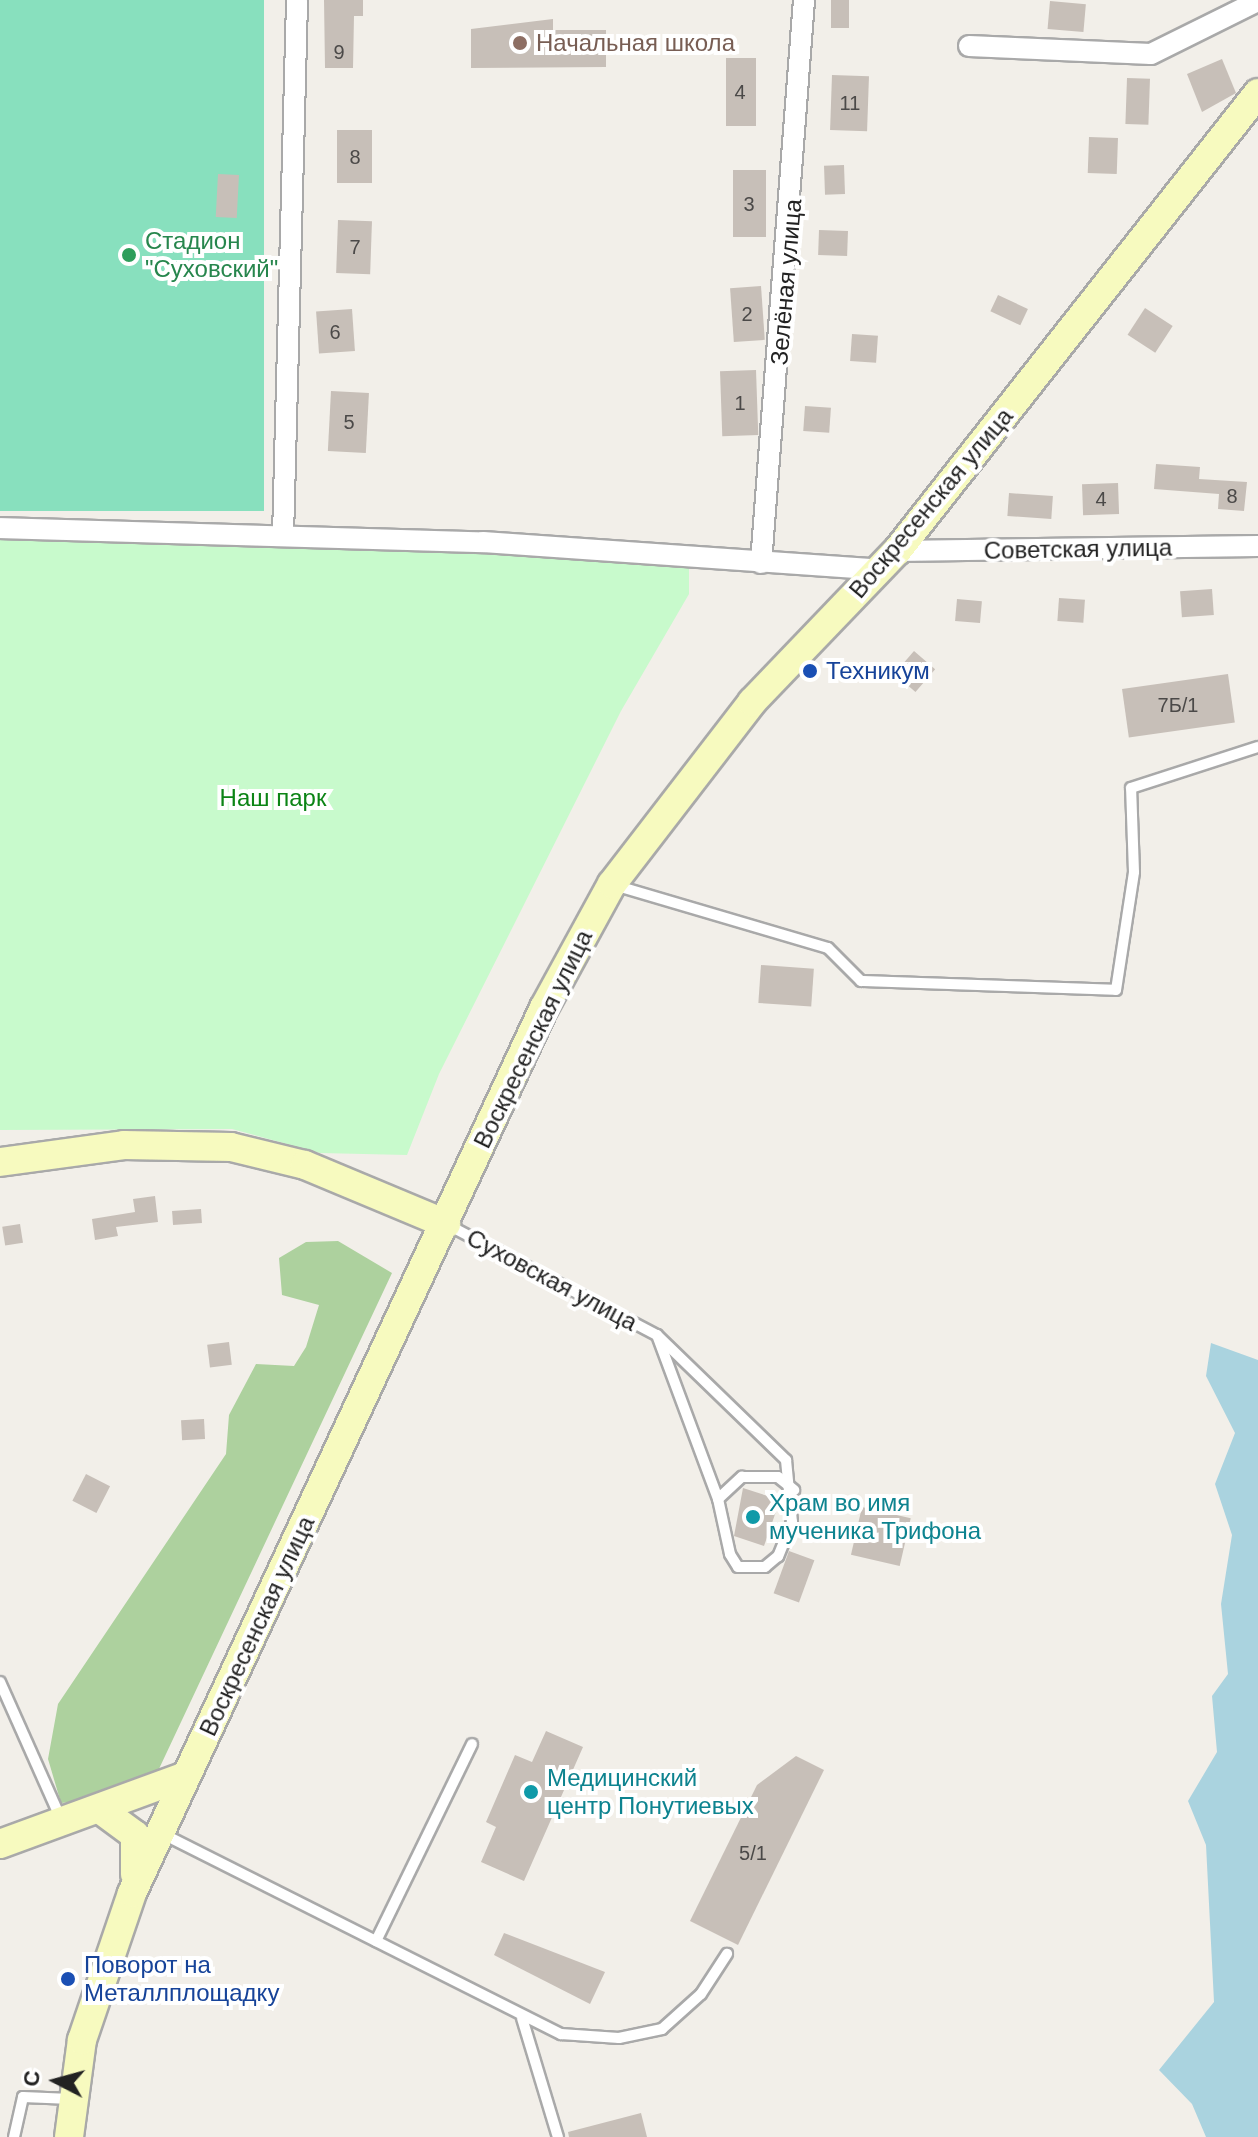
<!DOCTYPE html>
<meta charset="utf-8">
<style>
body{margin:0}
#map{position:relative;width:1258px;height:2137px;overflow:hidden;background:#f2efe9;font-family:Arial,sans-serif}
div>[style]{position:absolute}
.forest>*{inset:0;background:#add19e}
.park>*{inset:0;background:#c8facc}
.pitch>*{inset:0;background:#88e0be;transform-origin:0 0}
.water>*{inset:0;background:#aad3df}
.building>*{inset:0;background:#c7bfb8;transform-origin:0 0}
.roads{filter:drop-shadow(2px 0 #a9a9a9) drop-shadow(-2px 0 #a9a9a9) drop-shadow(0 2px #a9a9a9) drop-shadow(0 -2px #a9a9a9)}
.lane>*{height:10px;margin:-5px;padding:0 5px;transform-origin:5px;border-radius:5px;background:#fff}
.street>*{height:20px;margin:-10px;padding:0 10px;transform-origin:10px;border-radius:10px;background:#fff}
.secondary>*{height:28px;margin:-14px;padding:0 14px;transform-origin:14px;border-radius:14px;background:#f7fabf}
.dots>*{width:22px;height:22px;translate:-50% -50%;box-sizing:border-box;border:4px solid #fff;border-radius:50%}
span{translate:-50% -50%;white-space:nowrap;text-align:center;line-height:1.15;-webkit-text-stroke:8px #fff;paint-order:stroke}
.number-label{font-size:20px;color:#4b4948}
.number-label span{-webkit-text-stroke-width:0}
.education-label{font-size:24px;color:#785e54}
.left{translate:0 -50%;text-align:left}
.leisure-label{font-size:24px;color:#27864d}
.street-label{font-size:24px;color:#222}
.transit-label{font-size:24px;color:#164399}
.park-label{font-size:24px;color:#0c8416}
.culture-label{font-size:24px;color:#0d838f}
.north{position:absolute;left:16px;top:2041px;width:80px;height:80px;-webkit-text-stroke:6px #fff;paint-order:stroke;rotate:276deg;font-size:22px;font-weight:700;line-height:32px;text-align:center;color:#222}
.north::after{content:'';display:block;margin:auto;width:28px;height:36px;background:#222;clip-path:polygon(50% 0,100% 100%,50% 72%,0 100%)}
</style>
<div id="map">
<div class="forest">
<div style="clip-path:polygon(338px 1241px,392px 1273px,158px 1771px,102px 1799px,61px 1803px,48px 1759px,58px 1704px,226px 1454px,229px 1415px,256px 1364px,294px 1366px,306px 1347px,319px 1305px,282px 1295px,279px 1258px,306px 1242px)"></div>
</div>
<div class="park">
<div style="clip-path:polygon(0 520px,689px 546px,689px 594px,621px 711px,439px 1074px,407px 1155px,320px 1153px,232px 1129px,0 1130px)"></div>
</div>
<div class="pitch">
<div style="left:0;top:0;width:264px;height:511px"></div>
</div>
<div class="water">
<div style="clip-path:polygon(1211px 1343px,1258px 1360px,1258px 2137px,1206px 2137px,1192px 2104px,1159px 2070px,1214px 2002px,1206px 1845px,1188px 1801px,1217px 1752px,1212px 1696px,1228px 1674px,1221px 1604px,1232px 1535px,1215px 1484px,1235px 1433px,1206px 1376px)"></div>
</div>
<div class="building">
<div style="clip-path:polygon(324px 0,363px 0,363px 16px,354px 16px,353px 68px,325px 68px)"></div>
<div style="left:831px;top:0;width:18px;height:28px"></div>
<div style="left:1050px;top:1px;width:36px;height:28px;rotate:5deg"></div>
<div style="clip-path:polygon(553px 19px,553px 30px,606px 30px,606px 67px,471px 68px,471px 29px)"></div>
<div style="left:726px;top:58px;width:30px;height:68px"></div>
<div style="clip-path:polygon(1222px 59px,1236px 93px,1202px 112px,1187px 74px)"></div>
<div style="left:832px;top:75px;width:37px;height:55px;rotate:2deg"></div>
<div style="left:1127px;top:78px;width:23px;height:46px;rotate:2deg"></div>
<div style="left:337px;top:130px;width:35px;height:53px"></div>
<div style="left:1089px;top:137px;width:29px;height:36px;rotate:2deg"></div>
<div style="left:844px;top:165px;width:29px;height:20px;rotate:88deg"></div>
<div style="left:733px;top:170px;width:33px;height:67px"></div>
<div style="left:218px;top:174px;width:21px;height:43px;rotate:3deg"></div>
<div style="left:338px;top:220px;width:34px;height:53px;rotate:2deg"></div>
<div style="left:819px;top:230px;width:29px;height:25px;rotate:2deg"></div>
<div style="left:761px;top:286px;width:54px;height:31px;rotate:86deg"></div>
<div style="left:998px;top:295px;width:33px;height:18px;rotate:25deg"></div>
<div style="left:1145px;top:308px;width:33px;height:32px;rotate:33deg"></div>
<div style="left:352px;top:309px;width:42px;height:36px;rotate:86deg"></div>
<div style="left:852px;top:334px;width:26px;height:27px;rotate:4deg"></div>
<div style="left:756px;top:370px;width:65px;height:36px;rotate:88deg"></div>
<div style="left:331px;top:391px;width:38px;height:60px;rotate:3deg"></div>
<div style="left:805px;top:406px;width:26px;height:25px;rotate:4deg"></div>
<div style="clip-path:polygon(1156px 464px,1200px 467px,1199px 479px,1247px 482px,1244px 511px,1218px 509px,1219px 494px,1154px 489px)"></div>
<div style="left:1118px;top:483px;width:31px;height:36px;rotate:88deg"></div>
<div style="left:1009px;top:493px;width:44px;height:23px;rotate:4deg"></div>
<div style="left:1212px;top:589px;width:26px;height:32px;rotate:86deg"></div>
<div style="left:1059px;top:598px;width:26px;height:23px;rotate:4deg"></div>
<div style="left:957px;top:599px;width:25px;height:22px;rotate:5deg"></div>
<div style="left:914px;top:651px;width:28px;height:30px;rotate:41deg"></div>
<div style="left:1228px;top:674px;width:49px;height:107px;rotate:82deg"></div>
<div style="left:761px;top:965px;width:53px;height:38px;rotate:4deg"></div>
<div style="clip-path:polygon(155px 1196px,158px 1222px,116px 1227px,118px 1236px,95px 1240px,92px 1219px,135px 1212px,133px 1199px)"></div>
<div style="left:201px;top:1209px;width:14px;height:29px;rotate:86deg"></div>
<div style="left:20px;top:1224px;width:19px;height:18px;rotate:81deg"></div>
<div style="left:229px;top:1342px;width:23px;height:22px;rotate:83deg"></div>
<div style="left:204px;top:1419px;width:20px;height:23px;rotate:87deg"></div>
<div style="left:86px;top:1474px;width:27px;height:30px;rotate:27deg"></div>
<div style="clip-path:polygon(743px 1488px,780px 1500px,764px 1546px,734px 1536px)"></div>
<div style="left:862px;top:1507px;width:50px;height:49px;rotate:13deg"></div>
<div style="left:789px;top:1551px;width:27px;height:45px;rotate:20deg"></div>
<div style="clip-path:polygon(546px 1731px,583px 1747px,524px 1881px,481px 1862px,496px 1827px,486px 1822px,515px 1755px,532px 1762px)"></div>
<div style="clip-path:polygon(796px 1756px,824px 1770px,738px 1945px,690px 1921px,757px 1785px)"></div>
<div style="clip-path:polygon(504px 1933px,605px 1972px,590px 2004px,494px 1955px)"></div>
<div style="clip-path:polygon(641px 2113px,647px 2137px,569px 2137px,568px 2132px)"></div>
</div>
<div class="roads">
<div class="lane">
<div style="left:614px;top:885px;width:223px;rotate:16.4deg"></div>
<div style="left:828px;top:948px;width:47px;rotate:45deg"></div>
<div style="left:861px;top:981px;width:255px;rotate:2deg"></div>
<div style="left:1116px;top:990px;width:119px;rotate:-81.3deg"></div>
<div style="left:1134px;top:872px;width:84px;rotate:-92deg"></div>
<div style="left:1131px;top:788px;width:133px;rotate:-17.9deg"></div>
<div style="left:448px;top:1225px;width:236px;rotate:27.8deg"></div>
<div style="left:657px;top:1335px;width:180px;rotate:44.1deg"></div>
<div style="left:786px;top:1460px;width:62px;rotate:84.5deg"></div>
<div style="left:792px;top:1522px;width:37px;rotate:112deg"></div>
<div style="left:778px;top:1556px;width:17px;rotate:140deg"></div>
<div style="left:765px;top:1567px;width:27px;rotate:180deg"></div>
<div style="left:738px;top:1567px;width:15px;rotate:-122deg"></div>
<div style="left:730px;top:1554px;width:56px;rotate:-102.3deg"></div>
<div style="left:718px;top:1499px;width:175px;rotate:-110.4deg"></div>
<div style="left:718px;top:1499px;width:33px;rotate:-43deg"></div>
<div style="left:742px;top:1477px;width:36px"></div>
<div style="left:778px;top:1477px;width:21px;rotate:39deg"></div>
<div style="left:0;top:1682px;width:150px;rotate:66deg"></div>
<div style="left:161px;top:1833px;width:448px;rotate:26.7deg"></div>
<div style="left:561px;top:2034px;width:58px;rotate:3.9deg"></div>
<div style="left:619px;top:2038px;width:44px;rotate:-11.8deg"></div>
<div style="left:662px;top:2029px;width:52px;rotate:-41.9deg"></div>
<div style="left:701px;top:1994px;width:48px;rotate:-57deg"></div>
<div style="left:376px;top:1941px;width:219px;rotate:-64deg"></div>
<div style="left:522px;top:2018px;width:124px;rotate:73.2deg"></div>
<div style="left:14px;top:2137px;width:41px;rotate:-77.3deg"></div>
<div style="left:23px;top:2097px;width:48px;rotate:2.4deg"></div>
</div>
<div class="street">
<div style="left:969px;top:46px;width:182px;rotate:2.5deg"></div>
<div style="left:1151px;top:54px;width:119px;rotate:-26.4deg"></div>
<div style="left:0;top:528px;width:483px;rotate:1.7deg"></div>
<div style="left:483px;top:542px;width:399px;rotate:4deg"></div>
<div style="left:283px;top:536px;width:536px;rotate:-88.5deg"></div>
<div style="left:897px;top:551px;width:361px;rotate:-0.8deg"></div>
<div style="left:761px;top:563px;width:565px;rotate:-85.63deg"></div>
</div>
<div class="secondary">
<div style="left:0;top:1162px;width:125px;rotate:-7.8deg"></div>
<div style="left:124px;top:1145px;width:107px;rotate:1.1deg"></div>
<div style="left:231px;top:1147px;width:76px;rotate:13.7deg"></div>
<div style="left:305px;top:1165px;width:153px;rotate:22.7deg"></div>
<div style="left:101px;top:1810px;width:42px;rotate:36.3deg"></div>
<div style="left:135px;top:1835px;width:39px;rotate:90deg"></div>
<div style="left:0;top:1844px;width:198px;rotate:-20.1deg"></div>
<div style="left:69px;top:2137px;width:98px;rotate:-82.4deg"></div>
<div style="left:82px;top:2040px;width:155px;rotate:-71.2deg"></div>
<div style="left:132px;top:1893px;width:976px;rotate:-65.04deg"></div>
<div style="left:544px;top:1008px;width:141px;rotate:-61.3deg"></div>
<div style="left:612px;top:884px;width:230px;rotate:-52.4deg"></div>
<div style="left:752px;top:702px;width:209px;rotate:-46.2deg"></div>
<div style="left:897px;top:551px;width:583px;rotate:-51.75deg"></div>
</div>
</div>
<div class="dots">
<div style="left:520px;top:43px;background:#8d6e63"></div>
<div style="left:129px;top:255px;background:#2e9e5b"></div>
<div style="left:810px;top:671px;background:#1a4fb4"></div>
<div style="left:753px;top:1517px;background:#0f9aa8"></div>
<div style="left:531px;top:1792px;background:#0f9aa8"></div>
<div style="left:68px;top:1979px;background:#1a4fb4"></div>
</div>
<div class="number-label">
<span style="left:339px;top:52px">9</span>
<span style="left:740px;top:92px">4</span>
<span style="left:850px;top:103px">11</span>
<span style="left:355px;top:157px">8</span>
<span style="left:749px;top:204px">3</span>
<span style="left:355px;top:247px">7</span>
<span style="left:747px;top:314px">2</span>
<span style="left:335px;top:332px">6</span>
<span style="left:740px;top:403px">1</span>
<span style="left:349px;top:422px">5</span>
<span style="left:1232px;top:496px">8</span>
<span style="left:1101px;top:499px">4</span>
<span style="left:1178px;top:705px">7Б/1</span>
<span style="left:753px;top:1853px">5/1</span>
</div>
<div class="education-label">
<span class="left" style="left:536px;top:43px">Начальная школа</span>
</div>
<div class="leisure-label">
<span class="left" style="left:145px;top:255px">Стадион<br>"Суховский"</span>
</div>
<div class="street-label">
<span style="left:786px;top:282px;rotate:-85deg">Зелёная улица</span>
<span style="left:931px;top:503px;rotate:-50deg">Воскресенская улица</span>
<span style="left:1078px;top:549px;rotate:-1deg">Советская улица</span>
<span style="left:533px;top:1039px;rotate:-64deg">Воскресенская улица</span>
<span style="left:552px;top:1280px;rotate:28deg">Суховская улица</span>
<span style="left:257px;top:1626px;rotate:-65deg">Воскресенская улица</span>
</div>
<div class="transit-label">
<span class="left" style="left:826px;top:671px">Техникум</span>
<span class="left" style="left:84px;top:1979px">Поворот на<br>Металлплощадку</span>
</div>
<div class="park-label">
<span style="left:273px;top:798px">Наш парк</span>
</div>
<div class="culture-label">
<span class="left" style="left:769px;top:1517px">Храм во имя<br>мученика Трифона</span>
<span class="left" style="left:547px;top:1792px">Медицинский<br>центр Понутиевых</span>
</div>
<div class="north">С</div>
</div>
